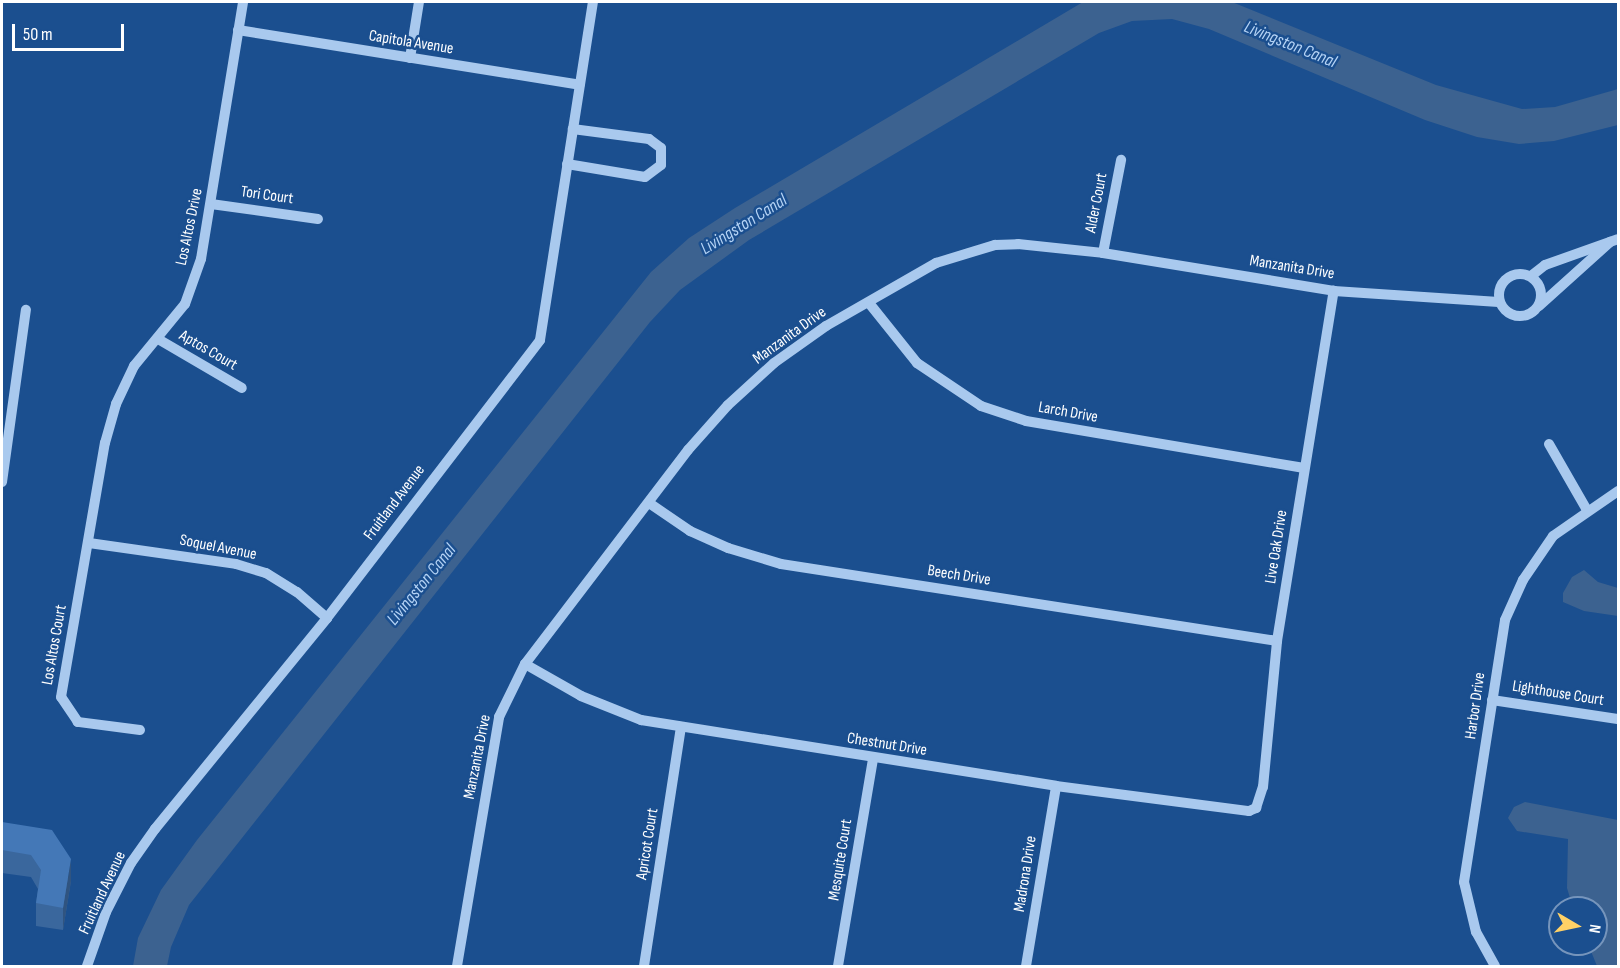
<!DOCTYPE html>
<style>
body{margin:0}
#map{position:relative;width:1620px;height:968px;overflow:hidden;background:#1b4f8f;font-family:"Sofia Sans Condensed",sans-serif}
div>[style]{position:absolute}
.water>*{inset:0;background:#3c6290}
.minor>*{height:10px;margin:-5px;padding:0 5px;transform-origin:5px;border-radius:5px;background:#a9c9ee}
.minor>.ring{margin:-5px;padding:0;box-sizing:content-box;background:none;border:10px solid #a9c9ee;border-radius:50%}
.wall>*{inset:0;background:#3a679d}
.shaded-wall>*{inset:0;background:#305480}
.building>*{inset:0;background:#4478b7}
span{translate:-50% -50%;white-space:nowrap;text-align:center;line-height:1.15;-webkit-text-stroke:5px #1b4f8f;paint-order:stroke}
.street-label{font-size:16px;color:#fff}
.water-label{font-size:18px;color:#b5d3f5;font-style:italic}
.frame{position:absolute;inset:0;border:3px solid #fff;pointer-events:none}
.north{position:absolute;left:1548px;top:896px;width:60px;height:60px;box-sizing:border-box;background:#1b4f8f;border:2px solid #7695bc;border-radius:50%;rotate:99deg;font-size:16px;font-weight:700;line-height:24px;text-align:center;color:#fff}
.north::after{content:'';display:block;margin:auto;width:21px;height:27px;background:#ffd166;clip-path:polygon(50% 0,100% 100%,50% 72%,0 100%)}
.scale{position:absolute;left:12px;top:24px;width:112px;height:27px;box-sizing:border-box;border:3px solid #fff;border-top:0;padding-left:8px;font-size:18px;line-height:21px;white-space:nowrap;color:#fff;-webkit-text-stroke:4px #1b4f8f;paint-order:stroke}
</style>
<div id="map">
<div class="water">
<div style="clip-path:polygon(1083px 2px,1232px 2px,1436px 85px,1522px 109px,1555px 107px,1618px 89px,1618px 125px,1554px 141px,1519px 144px,1477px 137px,1425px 120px,1209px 29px,1172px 19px,1132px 21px,1099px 33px,749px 240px,680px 290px,650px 322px,189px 905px,171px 947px,167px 966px,133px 966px,138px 938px,161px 890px,197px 840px,651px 272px,689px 238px,735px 208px)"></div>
<div style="clip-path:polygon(1584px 570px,1598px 582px,1618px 588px,1618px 616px,1584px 611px,1563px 602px,1563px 593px,1572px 577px)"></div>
<div style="clip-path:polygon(1525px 802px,1618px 820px,1618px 966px,1597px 966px,1588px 944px,1596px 944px,1596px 908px,1573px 908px,1567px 888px,1568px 839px,1517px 831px,1508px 818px,1514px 807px)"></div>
</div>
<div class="minor">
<div style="left:238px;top:30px;width:346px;rotate:9.1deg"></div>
<div style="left:410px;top:58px;width:57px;rotate:-80.9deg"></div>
<div style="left:567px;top:164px;width:79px;rotate:9.5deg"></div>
<div style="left:645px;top:177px;width:20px;rotate:-37deg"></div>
<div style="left:661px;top:165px;width:17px;rotate:-90deg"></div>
<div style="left:661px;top:148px;width:15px;rotate:-143deg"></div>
<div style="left:649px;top:139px;width:77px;rotate:-172.5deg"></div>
<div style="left:211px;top:204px;width:108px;rotate:8deg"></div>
<div style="left:1103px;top:253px;width:95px;rotate:-79deg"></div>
<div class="ring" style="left:1499px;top:274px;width:32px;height:32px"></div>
<div style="left:1531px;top:276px;width:18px;rotate:-38deg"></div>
<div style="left:1545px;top:265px;width:77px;rotate:-19.6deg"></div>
<div style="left:869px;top:303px;width:77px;rotate:51.3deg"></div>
<div style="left:917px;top:363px;width:77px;rotate:33.9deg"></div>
<div style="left:981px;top:406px;width:47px;rotate:18.4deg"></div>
<div style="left:1026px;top:421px;width:282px;rotate:9.6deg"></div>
<div style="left:1539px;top:306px;width:96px;rotate:-42deg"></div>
<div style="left:158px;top:339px;width:97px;rotate:30.3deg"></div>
<div style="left:1549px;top:444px;width:76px;rotate:60.1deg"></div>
<div style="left:2px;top:482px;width:174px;rotate:-82.1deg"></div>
<div style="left:649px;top:503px;width:50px;rotate:34.3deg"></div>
<div style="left:690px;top:531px;width:42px;rotate:24.1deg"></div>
<div style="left:728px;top:548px;width:55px;rotate:16.8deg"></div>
<div style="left:781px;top:564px;width:502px;rotate:8.82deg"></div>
<div style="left:89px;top:543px;width:148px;rotate:8.1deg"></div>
<div style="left:236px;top:564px;width:31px;rotate:17deg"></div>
<div style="left:266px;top:573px;width:36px;rotate:32deg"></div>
<div style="left:297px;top:592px;width:40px;rotate:41deg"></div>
<div style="left:525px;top:664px;width:64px;rotate:29.7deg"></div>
<div style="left:581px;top:696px;width:65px;rotate:21.8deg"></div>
<div style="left:641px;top:720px;width:420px;rotate:9deg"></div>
<div style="left:1056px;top:786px;width:195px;rotate:7.4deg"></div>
<div style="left:1249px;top:811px;width:8px;rotate:-23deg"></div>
<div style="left:1256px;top:808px;width:22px;rotate:-72deg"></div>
<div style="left:1263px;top:787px;width:147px;rotate:-84.5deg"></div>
<div style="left:1277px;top:641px;width:355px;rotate:-80.8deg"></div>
<div style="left:1492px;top:700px;width:127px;rotate:8.6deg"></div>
<div style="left:140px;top:730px;width:63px;rotate:-172.6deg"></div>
<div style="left:78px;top:722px;width:30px;rotate:-124deg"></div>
<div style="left:61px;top:697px;width:258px;rotate:-80.2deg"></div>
<div style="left:105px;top:443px;width:41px;rotate:-74.2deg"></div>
<div style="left:116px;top:404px;width:42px;rotate:-64.7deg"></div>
<div style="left:134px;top:366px;width:80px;rotate:-50.6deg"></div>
<div style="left:185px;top:304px;width:48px;rotate:-70.4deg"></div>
<div style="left:201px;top:259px;width:260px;rotate:-80.7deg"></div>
<div style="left:87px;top:966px;width:57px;rotate:-70.6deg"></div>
<div style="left:106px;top:912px;width:55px;rotate:-63deg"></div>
<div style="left:131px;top:863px;width:42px;rotate:-54.8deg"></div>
<div style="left:155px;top:829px;width:272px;rotate:-50.8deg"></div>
<div style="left:327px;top:618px;width:350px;rotate:-52.5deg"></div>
<div style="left:540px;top:340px;width:342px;rotate:-81.1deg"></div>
<div style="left:457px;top:966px;width:253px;rotate:-80.4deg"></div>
<div style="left:499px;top:717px;width:59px;rotate:-63.9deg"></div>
<div style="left:525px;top:664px;width:269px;rotate:-52.7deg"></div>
<div style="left:688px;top:450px;width:60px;rotate:-48.4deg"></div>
<div style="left:728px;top:405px;width:62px;rotate:-42.4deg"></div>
<div style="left:774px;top:363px;width:64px;rotate:-35.4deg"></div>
<div style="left:826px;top:326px;width:127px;rotate:-29.8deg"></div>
<div style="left:936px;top:263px;width:62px;rotate:-17deg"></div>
<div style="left:995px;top:245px;width:23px;rotate:-2deg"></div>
<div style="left:1018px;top:244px;width:85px;rotate:6deg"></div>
<div style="left:1103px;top:253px;width:234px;rotate:9.3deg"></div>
<div style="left:1334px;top:291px;width:165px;rotate:3.8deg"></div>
<div style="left:644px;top:966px;width:242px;rotate:-81.2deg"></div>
<div style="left:838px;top:966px;width:211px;rotate:-80.4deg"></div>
<div style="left:1026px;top:966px;width:182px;rotate:-80.5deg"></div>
<div style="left:1495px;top:966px;width:39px;rotate:-119deg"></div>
<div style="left:1476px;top:932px;width:51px;rotate:-103.5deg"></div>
<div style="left:1464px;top:882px;width:265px;rotate:-81.1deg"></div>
<div style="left:1505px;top:620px;width:44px;rotate:-65.8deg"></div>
<div style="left:1523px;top:580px;width:53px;rotate:-55.7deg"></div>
<div style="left:1553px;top:536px;width:79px;rotate:-34.7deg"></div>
</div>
<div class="wall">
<div style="clip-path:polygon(2px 822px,71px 881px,63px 930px,36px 926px,36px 903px,38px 889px,31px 877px,2px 873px)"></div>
</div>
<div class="shaded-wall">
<div style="clip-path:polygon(71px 859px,71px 881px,63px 930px,63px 908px)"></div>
</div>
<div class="building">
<div style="clip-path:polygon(2px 822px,52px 830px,71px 859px,63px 908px,36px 903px,41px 870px,31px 855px,2px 850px)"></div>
</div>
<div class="street-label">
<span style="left:411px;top:43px;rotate:9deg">Capitola Avenue</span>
<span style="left:267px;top:196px;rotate:8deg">Tori Court</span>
<span style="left:1097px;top:203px;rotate:-79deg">Alder Court</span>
<span style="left:190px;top:227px;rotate:-78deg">Los Altos Drive</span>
<span style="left:1292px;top:268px;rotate:9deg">Manzanita Drive</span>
<span style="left:790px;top:336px;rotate:-36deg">Manzanita Drive</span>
<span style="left:208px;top:351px;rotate:30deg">Aptos Court</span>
<span style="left:1068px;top:413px;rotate:10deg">Larch Drive</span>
<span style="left:395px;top:503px;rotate:-53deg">Fruitland Avenue</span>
<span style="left:1277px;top:547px;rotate:-81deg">Live Oak Drive</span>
<span style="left:218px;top:548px;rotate:11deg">Soquel Avenue</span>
<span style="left:959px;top:576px;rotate:9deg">Beech Drive</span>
<span style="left:55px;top:645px;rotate:-80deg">Los Altos Court</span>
<span style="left:1558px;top:694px;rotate:9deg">Lighthouse Court</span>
<span style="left:1476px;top:706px;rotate:-82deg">Harbor Drive</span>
<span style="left:887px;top:745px;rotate:9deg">Chestnut Drive</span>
<span style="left:478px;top:757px;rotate:-79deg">Manzanita Drive</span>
<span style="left:648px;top:844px;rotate:-81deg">Apricot Court</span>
<span style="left:841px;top:860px;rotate:-81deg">Mesquite Court</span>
<span style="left:1026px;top:874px;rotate:-81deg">Madrona Drive</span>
<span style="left:103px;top:893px;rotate:-65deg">Fruitland Avenue</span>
</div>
<div class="water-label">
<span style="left:1290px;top:45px;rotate:22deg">Livingston Canal</span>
<span style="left:744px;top:225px;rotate:-32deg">Livingston Canal</span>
<span style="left:422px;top:585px;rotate:-51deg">Livingston Canal</span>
</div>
<div class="frame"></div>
<div class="north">N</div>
<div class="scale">50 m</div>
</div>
